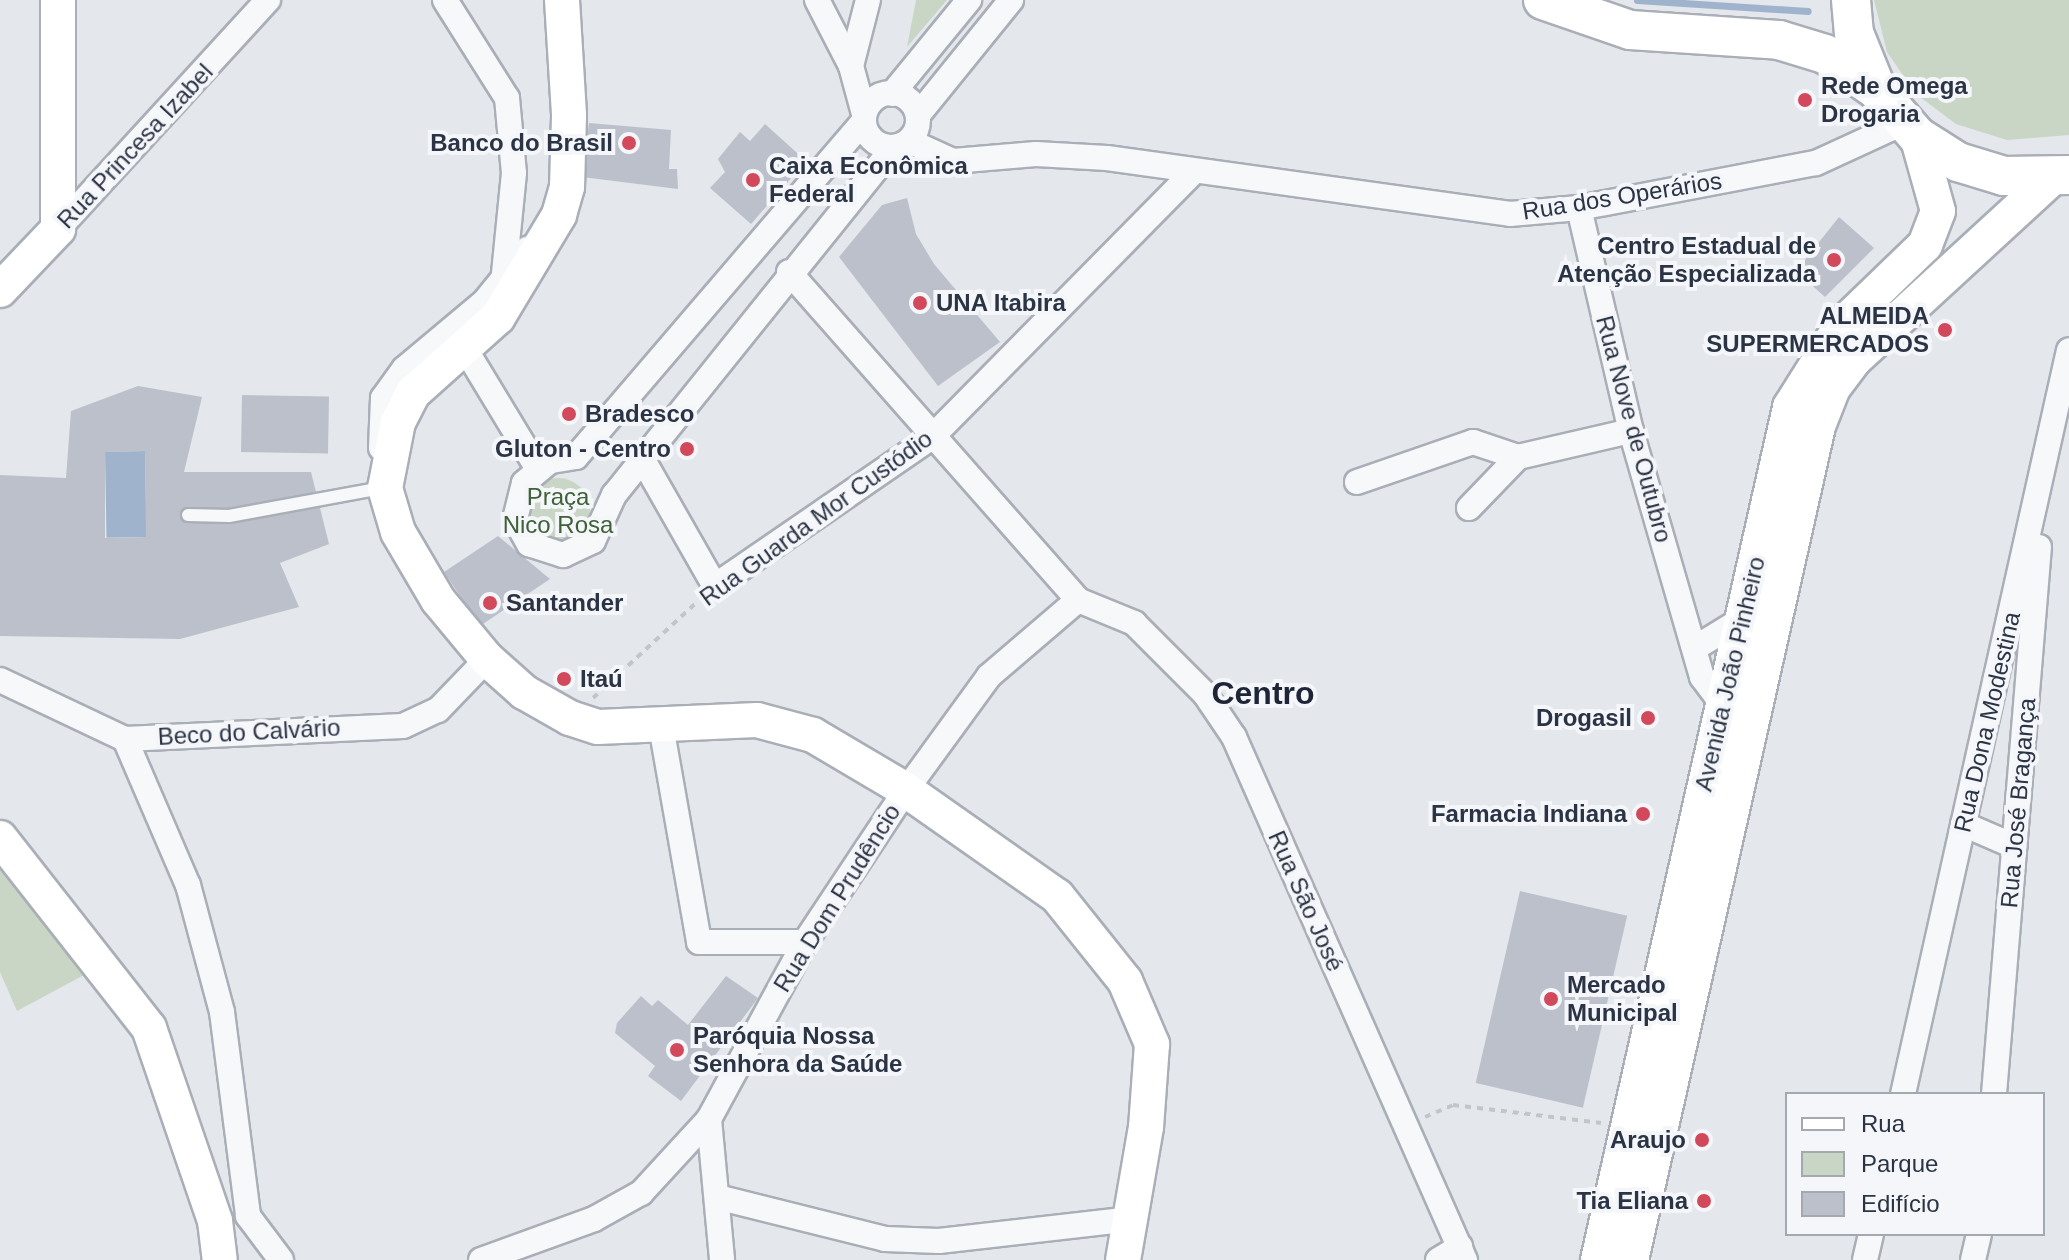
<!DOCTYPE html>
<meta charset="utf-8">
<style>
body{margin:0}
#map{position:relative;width:2069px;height:1260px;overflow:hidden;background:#e4e7ec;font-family:Arial,sans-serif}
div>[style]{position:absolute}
.green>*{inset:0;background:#c9d6c5}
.round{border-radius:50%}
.water>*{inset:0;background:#9fb4cc;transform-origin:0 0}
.stream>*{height:7px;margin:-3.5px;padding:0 3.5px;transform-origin:3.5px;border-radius:3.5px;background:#9fb4cc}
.building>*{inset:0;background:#bbc0ca;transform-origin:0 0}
.path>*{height:4px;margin-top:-2px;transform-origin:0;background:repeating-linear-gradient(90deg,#c2c5cb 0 6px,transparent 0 12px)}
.roads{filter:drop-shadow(2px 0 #a9aeb7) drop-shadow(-2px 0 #a9aeb7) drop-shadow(0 2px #a9aeb7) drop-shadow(0 -2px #a9aeb7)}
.lane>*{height:12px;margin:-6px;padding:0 6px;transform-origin:6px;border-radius:6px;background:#f7f8fa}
.street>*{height:24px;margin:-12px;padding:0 12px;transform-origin:12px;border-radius:12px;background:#f7f8fa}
.street>.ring{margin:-12px;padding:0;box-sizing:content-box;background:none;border:24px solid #f7f8fa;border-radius:50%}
.secondary>*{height:34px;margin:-17px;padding:0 17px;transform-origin:17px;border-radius:17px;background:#fff}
.primary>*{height:38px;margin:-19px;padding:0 19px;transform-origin:19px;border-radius:19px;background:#fff}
.dots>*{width:22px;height:22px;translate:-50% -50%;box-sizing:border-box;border:4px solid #f4f6f9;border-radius:50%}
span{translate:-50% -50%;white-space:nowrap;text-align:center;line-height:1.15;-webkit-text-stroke:8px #f4f6f9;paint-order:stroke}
.poi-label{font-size:24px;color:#2b3445;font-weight:700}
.left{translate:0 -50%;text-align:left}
.right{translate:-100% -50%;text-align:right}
.street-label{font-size:24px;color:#2b3445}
.park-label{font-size:24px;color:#3f6138}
.district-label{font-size:32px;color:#1d2536;font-weight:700}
.legend{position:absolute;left:1785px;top:1092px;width:260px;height:144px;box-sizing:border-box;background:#f4f6f9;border:2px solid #a4a8b1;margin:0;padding:10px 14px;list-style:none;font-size:24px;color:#2b3445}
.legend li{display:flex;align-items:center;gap:16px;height:40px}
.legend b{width:40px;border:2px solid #a4a8b1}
</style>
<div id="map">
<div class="green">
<div style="clip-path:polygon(916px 0,947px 0,907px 47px)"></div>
<div style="clip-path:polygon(1874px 0,2069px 0,2069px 135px,2007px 140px,1956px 124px,1916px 94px,1887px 52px)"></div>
<div class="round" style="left:526px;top:478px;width:64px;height:64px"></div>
<div style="clip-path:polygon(0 859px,84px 975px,17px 1011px,0 972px)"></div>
</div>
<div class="water">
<div style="left:145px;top:451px;width:86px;height:40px;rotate:89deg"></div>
</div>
<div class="stream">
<div style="left:1637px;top:0;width:171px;rotate:3.7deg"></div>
</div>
<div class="building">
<div style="clip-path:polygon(589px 123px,671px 130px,669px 169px,677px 169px,678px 189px,582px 177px)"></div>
<div style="clip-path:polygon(765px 124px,806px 161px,751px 224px,710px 188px,725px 172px,718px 159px,740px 132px,750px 141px)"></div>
<div style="clip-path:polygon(907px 198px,916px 234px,934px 264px,1000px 342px,938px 386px,839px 257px,882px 205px)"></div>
<div style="clip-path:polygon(1839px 217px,1874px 248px,1825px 297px,1796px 271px)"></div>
<div style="clip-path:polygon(evenodd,138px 386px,202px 397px,184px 472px,311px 472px,329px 544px,280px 563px,299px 607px,180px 639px,0 636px,0 475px,66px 478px,71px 411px,138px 386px,145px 451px,146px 537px,105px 538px,105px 452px,145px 451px)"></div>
<div style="left:242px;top:395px;width:87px;height:57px;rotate:1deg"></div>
<div style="clip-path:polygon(498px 536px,550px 579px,480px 626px,444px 572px)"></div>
<div style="left:1520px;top:891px;width:110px;height:197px;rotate:13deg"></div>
<div style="clip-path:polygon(726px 976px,758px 998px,681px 1101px,648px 1076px,655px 1066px,615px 1033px,617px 1023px,641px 996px,652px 1006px,658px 1000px,688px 1025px)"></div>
</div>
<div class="path">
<div style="left:593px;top:698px;width:143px;rotate:-42.7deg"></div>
<div style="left:1425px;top:1117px;width:30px;rotate:-23deg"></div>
<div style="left:1453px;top:1105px;width:149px;rotate:6.9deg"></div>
</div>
<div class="roads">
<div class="lane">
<div style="left:188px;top:515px;width:41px;rotate:1.4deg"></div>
<div style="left:229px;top:516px;width:156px;rotate:-10.4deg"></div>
</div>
<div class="street">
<div style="left:445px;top:0;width:116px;rotate:57.7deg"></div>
<div style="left:507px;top:98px;width:75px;rotate:84.7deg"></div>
<div style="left:514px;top:173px;width:100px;rotate:95.7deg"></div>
<div style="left:817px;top:0;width:74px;rotate:62.7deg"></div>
<div style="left:851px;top:66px;width:50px;rotate:74.8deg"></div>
<div style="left:851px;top:66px;width:68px;rotate:-75.6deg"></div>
<div class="ring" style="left:864px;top:93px;width:30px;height:30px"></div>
<div style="left:892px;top:94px;width:122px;rotate:-50.7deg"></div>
<div style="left:918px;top:115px;width:148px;rotate:-51deg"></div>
<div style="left:863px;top:122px;width:441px;rotate:130.6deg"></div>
<div style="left:576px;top:457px;width:26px;rotate:171deg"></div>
<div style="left:550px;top:461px;width:34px;rotate:140deg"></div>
<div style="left:524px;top:483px;width:37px;rotate:104deg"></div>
<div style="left:515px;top:519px;width:29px;rotate:61deg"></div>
<div style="left:529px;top:544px;width:36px;rotate:18deg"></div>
<div style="left:563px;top:555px;width:33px;rotate:-25deg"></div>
<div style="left:593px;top:541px;width:51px;rotate:-65.5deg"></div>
<div style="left:614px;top:495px;width:445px;rotate:-51.2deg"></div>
<div style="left:909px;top:141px;width:48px;rotate:24.4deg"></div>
<div style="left:953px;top:161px;width:83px;rotate:-4.8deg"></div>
<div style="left:1036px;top:154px;width:71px;rotate:3.2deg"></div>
<div style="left:1107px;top:158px;width:407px;rotate:7.9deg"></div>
<div style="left:1510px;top:214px;width:69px;rotate:-5deg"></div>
<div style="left:1579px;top:208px;width:241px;rotate:-10.8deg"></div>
<div style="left:1816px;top:163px;width:96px;rotate:-24.7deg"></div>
<div style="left:1579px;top:208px;width:229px;rotate:76.9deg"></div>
<div style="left:1631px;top:431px;width:256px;rotate:73.9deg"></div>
<div style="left:1702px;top:677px;width:34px;rotate:53deg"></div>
<div style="left:58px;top:229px;width:311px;rotate:-47.5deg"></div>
<div style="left:789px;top:272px;width:437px;rotate:48.6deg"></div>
<div style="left:1078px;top:600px;width:61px;rotate:22.3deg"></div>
<div style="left:1134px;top:623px;width:100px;rotate:45deg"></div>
<div style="left:1205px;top:694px;width:52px;rotate:56deg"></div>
<div style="left:1234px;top:737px;width:572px;rotate:66.17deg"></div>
<div style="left:464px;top:347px;width:143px;rotate:58.8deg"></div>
<div style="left:381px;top:448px;width:50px;rotate:-87.7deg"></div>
<div style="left:383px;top:398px;width:36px;rotate:-54deg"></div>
<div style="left:404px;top:369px;width:106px;rotate:-40deg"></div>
<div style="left:485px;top:301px;width:67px;rotate:-51.1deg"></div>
<div style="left:643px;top:460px;width:145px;rotate:60.3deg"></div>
<div style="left:715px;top:586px;width:263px;rotate:-34.5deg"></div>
<div style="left:932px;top:437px;width:369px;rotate:-45.4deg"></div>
<div style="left:1357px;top:482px;width:123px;rotate:-19deg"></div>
<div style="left:1473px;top:442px;width:47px;rotate:18.4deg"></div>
<div style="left:1518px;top:457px;width:116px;rotate:-13deg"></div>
<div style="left:1469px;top:508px;width:71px;rotate:-46.1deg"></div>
<div style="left:1695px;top:648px;width:57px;rotate:-31.5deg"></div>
<div style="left:0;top:680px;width:138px;rotate:25.3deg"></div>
<div style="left:125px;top:739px;width:278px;rotate:-2.7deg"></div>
<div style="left:403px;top:726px;width:38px;rotate:-25deg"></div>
<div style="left:438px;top:710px;width:71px;rotate:-46.1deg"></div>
<div style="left:661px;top:726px;width:219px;rotate:80deg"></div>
<div style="left:699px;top:942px;width:106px"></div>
<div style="left:125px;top:739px;width:159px;rotate:66.7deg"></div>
<div style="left:188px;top:885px;width:131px;rotate:75deg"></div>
<div style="left:222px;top:1012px;width:206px;rotate:82.7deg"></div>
<div style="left:1963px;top:824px;width:56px;rotate:23.3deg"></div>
<div style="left:1903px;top:1094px;width:762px;rotate:-77.42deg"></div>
<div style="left:1994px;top:1094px;width:549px;rotate:-85.3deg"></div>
<div style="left:709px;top:1119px;width:142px;rotate:84.7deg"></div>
<div style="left:717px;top:1197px;width:173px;rotate:14deg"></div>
<div style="left:885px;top:1239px;width:54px;rotate:2.1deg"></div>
<div style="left:939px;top:1241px;width:194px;rotate:-6.5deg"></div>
<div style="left:248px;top:1216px;width:55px;rotate:53.1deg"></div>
<div style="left:481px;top:1260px;width:120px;rotate:-19.9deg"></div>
<div style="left:594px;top:1219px;width:54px;rotate:-29deg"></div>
<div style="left:641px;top:1193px;width:100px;rotate:-47.4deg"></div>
<div style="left:709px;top:1119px;width:201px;rotate:-61.5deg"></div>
<div style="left:805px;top:942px;width:182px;rotate:-56.4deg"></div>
<div style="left:906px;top:790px;width:141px;rotate:-53.9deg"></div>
<div style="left:989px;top:676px;width:117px;rotate:-40.5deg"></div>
<div style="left:1438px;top:1260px;width:26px;rotate:-31deg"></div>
<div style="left:1865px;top:1260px;width:27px;rotate:-77deg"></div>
<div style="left:1973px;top:1260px;width:27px;rotate:-77deg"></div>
</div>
<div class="secondary">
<div style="left:562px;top:0;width:116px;rotate:86.5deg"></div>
<div style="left:569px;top:116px;width:71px;rotate:91.6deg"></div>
<div style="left:567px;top:187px;width:29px;rotate:106deg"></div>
<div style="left:559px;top:215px;width:119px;rotate:120.9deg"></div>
<div style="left:498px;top:317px;width:114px;rotate:138.2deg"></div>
<div style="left:413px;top:393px;width:33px;rotate:117deg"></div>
<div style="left:398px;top:422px;width:67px;rotate:101.1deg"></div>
<div style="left:385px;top:488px;width:46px;rotate:73.5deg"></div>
<div style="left:398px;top:532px;width:79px;rotate:59.5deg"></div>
<div style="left:438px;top:600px;width:77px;rotate:50.3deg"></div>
<div style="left:487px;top:659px;width:50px;rotate:41.7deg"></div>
<div style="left:524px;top:692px;width:53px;rotate:29.5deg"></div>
<div style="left:570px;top:718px;width:29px;rotate:18deg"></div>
<div style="left:598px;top:727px;width:159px;rotate:-2.5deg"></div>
<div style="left:757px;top:720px;width:58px;rotate:15deg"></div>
<div style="left:813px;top:735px;width:108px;rotate:30.6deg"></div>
<div style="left:906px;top:790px;width:184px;rotate:35.1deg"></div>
<div style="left:1057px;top:896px;width:109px;rotate:51.3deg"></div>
<div style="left:1125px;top:981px;width:69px;rotate:66.8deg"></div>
<div style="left:1152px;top:1044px;width:83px;rotate:94.1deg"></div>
<div style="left:1146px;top:1127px;width:135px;rotate:99.8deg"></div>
<div style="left:0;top:290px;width:84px;rotate:-46.4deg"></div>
<div style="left:58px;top:229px;width:229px;rotate:-90deg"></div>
<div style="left:0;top:838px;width:241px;rotate:51.9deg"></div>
<div style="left:149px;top:1028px;width:204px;rotate:71.1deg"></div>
<div style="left:215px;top:1221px;width:39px;rotate:83deg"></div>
<div style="left:1598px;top:1260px;width:874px;rotate:-77.31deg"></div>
<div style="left:1790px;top:407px;width:96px;rotate:-57.8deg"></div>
<div style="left:1841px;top:326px;width:117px;rotate:-44deg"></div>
<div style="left:1925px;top:245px;width:36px;rotate:-69deg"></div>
<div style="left:1938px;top:211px;width:78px;rotate:-105.6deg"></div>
<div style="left:1631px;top:1260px;width:855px;rotate:-77.36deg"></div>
<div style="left:1818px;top:426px;width:41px;rotate:-68.5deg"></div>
<div style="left:1833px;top:388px;width:35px;rotate:-53deg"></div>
<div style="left:1854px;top:360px;width:269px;rotate:-42.6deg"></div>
</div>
<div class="primary">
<div style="left:1543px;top:0;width:92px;rotate:19deg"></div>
<div style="left:1630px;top:30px;width:149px;rotate:3.8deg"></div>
<div style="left:1779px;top:40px;width:48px;rotate:16.9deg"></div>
<div style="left:1825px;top:54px;width:63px;rotate:34.7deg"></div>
<div style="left:1851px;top:0;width:33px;rotate:85deg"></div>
<div style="left:1854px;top:33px;width:61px;rotate:68deg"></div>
<div style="left:1877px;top:90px;width:61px;rotate:49deg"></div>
<div style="left:1917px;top:136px;width:49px;rotate:32.4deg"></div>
<div style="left:1958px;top:162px;width:48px;rotate:16.9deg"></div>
<div style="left:2004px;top:176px;width:65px;rotate:-0.9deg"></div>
</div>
</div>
<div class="dots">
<div style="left:1805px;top:100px;background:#d1495b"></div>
<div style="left:629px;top:143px;background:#d1495b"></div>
<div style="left:753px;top:180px;background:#d1495b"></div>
<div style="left:1834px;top:260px;background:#d1495b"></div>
<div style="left:920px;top:303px;background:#d1495b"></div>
<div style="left:1945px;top:330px;background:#d1495b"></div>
<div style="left:569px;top:414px;background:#d1495b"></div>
<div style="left:687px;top:449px;background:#d1495b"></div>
<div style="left:490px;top:603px;background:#d1495b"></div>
<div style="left:564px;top:679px;background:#d1495b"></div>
<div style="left:1648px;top:718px;background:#d1495b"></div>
<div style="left:1643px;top:814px;background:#d1495b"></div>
<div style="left:1551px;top:999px;background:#d1495b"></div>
<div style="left:677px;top:1050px;background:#d1495b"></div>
<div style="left:1702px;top:1140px;background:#d1495b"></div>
<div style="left:1704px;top:1201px;background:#d1495b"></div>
</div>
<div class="poi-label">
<span class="left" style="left:1821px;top:100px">Rede Omega<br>Drogaria</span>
<span class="right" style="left:613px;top:143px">Banco do Brasil</span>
<span class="left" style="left:769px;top:180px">Caixa Econômica<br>Federal</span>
<span class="right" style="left:1816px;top:260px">Centro Estadual de<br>Atenção Especializada</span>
<span class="left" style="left:936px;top:303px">UNA Itabira</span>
<span class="right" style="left:1929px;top:330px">ALMEIDA<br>SUPERMERCADOS</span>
<span class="left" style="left:585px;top:414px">Bradesco</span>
<span class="right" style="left:671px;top:449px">Gluton - Centro</span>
<span class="left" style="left:506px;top:603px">Santander</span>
<span class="left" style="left:580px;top:679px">Itaú</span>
<span class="right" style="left:1632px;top:718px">Drogasil</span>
<span class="right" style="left:1627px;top:814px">Farmacia Indiana</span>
<span class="left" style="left:1567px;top:999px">Mercado<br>Municipal</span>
<span class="left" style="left:693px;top:1050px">Paróquia Nossa<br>Senhora da Saúde</span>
<span class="right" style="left:1686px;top:1140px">Araujo</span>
<span class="right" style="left:1688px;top:1201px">Tia Eliana</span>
</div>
<div class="street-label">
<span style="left:135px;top:146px;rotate:-47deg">Rua Princesa Izabel</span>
<span style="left:1622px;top:196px;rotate:-9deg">Rua dos Operários</span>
<span style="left:1634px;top:429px;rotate:75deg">Rua Nove de Outubro</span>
<span style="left:816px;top:518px;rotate:-36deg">Rua Guarda Mor Custódio</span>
<span style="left:1730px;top:674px;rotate:-77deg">Avenida João Pinheiro</span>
<span style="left:1987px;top:722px;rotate:-77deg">Rua Dona Modestina</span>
<span style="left:249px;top:732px;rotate:-3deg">Beco do Calvário</span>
<span style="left:2018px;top:803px;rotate:-85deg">Rua José Bragança</span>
<span style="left:837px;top:898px;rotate:-58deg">Rua Dom Prudêncio</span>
<span style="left:1306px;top:901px;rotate:66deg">Rua São José</span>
</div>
<div class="park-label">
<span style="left:558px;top:511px">Praça<br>Nico Rosa</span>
</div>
<div class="district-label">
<span style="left:1263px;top:693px">Centro</span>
</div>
<ul class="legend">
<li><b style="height:10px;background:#fff"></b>Rua</li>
<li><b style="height:22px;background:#c9d6c5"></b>Parque</li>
<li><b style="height:22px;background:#bbc0ca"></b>Edifício</li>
</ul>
</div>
